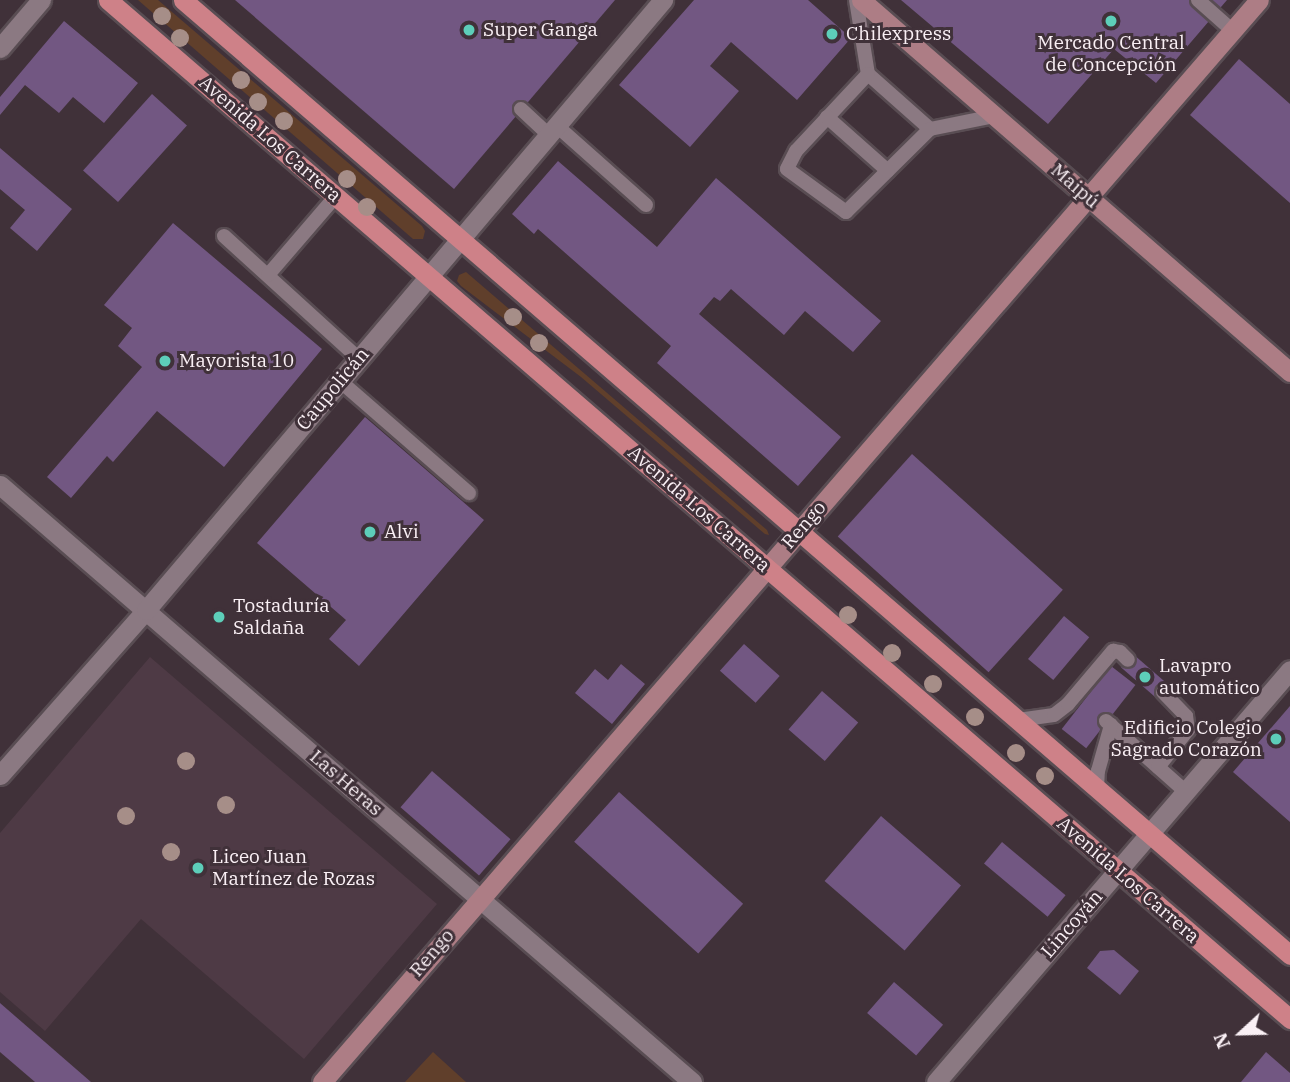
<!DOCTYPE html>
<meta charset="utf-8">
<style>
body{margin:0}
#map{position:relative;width:1290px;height:1082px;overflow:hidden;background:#403139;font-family:"IBM Plex Serif",serif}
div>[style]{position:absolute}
.built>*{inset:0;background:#4e3a45}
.green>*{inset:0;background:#603f2b}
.building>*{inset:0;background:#725782;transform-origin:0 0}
.roads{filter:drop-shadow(2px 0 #594d53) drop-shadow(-2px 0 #594d53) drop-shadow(0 2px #594d53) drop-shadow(0 -2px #594d53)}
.service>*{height:14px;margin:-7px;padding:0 7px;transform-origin:7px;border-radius:7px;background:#8b7982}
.tertiary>*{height:19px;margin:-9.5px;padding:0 9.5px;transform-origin:9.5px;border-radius:9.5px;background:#8b7982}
.secondary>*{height:19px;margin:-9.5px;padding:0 9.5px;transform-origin:9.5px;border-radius:9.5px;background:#ad7d85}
.primary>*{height:19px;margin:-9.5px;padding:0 9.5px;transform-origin:9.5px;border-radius:9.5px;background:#ce8188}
.trees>*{width:18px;height:18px;margin:-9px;border-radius:50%;background:#a68e88}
.dots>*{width:19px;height:19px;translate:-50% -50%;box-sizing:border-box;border:4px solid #403139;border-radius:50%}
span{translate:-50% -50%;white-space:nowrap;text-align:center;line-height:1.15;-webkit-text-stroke:6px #403139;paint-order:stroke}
.poi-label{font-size:19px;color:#faf0f5}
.left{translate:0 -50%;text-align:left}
.right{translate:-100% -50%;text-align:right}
.street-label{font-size:19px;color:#faf0f5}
.north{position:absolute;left:1206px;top:998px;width:70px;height:70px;-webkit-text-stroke:5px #403139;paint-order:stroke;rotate:248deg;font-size:19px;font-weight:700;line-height:28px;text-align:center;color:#faf0f5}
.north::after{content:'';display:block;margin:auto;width:24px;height:32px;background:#faf0f5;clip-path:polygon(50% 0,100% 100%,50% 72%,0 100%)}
</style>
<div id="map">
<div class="built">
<div style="clip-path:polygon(150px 657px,437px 904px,304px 1059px,141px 919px,45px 1031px,0 992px,0 833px)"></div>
</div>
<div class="green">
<div style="clip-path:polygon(138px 0,158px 0,422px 226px,425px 231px,423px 239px,413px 239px)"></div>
<div style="clip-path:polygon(466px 272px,767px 530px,769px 535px,765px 534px,581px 377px,461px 286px,457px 281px,459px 275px)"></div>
<div style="clip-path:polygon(433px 1052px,466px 1082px,405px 1082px)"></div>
</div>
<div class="building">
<div style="clip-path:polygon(235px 0,615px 0,454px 189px)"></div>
<div style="clip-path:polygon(694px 0,808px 0,851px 38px,797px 100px,731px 42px,710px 66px,739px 91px,690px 147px,619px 85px)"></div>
<div style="clip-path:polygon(901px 0,1227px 0,1156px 83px,1114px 49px,1048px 124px)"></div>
<div style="clip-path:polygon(64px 21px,138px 83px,104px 123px,73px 97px,59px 113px,25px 85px,0 115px,0 97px)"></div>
<div style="clip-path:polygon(1239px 59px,1290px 104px,1290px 203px,1190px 115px)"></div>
<div style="left:152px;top:94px;width:47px;height:103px;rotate:42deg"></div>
<div style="clip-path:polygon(0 148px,72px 209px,37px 251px,10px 228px,25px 210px,0 189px)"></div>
<div style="clip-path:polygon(558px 161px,657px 247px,716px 178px,881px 321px,853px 352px,805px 311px,784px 335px,731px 289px,720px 301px,714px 297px,699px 314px,841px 437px,798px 486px,657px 363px,671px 346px,538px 229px,534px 234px,512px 214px)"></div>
<div style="clip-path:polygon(173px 223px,322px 349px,224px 467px,157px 411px,113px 462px,107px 456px,71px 498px,47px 477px,142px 367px,118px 346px,132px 328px,104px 305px)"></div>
<div style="clip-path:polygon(365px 417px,484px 520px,359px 666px,329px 639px,346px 620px,257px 543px)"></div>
<div style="left:912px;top:454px;width:203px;height:111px;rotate:42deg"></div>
<div style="left:1064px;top:616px;width:33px;height:56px;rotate:40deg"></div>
<div style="left:744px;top:644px;width:48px;height:36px;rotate:42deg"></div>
<div style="left:1133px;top:654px;width:48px;height:18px;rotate:41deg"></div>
<div style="clip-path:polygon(621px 664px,645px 684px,612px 724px,575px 693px,595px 669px,608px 680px)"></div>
<div style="left:1111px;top:666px;width:31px;height:80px;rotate:38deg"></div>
<div style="left:822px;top:691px;width:48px;height:51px;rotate:41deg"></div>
<div style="clip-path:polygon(1290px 706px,1290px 822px,1233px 772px)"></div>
<div style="left:432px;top:771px;width:104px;height:48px;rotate:41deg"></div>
<div style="left:619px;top:792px;width:167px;height:67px;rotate:42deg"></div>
<div style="left:881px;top:816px;width:106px;height:86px;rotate:41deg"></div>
<div style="left:1002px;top:842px;width:83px;height:28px;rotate:40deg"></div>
<div style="clip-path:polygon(1114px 950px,1139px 971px,1120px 995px,1087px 968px,1100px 951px)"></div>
<div style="left:894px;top:982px;width:65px;height:41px;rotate:41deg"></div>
<div style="clip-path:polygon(0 1003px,91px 1082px,35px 1082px,0 1052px)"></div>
<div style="clip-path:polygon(1266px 1052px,1290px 1073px,1290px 1082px,1241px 1082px)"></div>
</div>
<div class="roads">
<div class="service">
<div style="left:856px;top:0;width:75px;rotate:80.8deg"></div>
<div style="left:868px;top:74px;width:83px;rotate:41.6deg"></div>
<div style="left:930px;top:129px;width:65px;rotate:-11.5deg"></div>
<div style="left:1198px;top:0;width:47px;rotate:41.5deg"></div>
<div style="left:868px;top:74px;width:105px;rotate:133.1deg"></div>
<div style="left:796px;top:151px;width:20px;rotate:117deg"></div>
<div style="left:787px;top:169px;width:73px;rotate:36.1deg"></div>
<div style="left:846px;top:212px;width:118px;rotate:-44.7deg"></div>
<div style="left:521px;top:109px;width:38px;rotate:43deg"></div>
<div style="left:827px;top:117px;width:81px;rotate:41.5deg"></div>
<div style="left:557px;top:126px;width:119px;rotate:41.6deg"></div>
<div style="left:224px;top:236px;width:183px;rotate:42.3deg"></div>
<div style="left:268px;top:275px;width:104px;rotate:-49.3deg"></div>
<div style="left:340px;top:381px;width:171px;rotate:41deg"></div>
<div style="left:1018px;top:720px;width:36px;rotate:-8deg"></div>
<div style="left:1054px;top:715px;width:18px;rotate:-38deg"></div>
<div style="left:1068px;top:704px;width:70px;rotate:-49.7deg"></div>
<div style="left:1113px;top:651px;width:7px;rotate:8deg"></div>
<div style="left:1120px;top:652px;width:11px;rotate:45deg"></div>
<div style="left:1106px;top:721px;width:107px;rotate:41.6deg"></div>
<div style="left:1158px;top:767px;width:48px;rotate:-51deg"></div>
<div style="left:1188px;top:730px;width:14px;rotate:-98deg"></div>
<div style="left:1186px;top:716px;width:33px;rotate:-134deg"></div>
<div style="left:1097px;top:788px;width:17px;rotate:-87deg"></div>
<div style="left:1098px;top:771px;width:48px;rotate:-74.2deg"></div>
</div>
<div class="tertiary">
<div style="left:0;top:48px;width:63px;rotate:-49.5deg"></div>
<div style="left:0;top:485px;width:914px;rotate:40.78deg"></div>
<div style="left:0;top:775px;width:220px;rotate:-48.5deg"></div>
<div style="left:146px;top:610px;width:800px;rotate:-49.72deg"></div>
<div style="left:936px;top:1082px;width:543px;rotate:-49.33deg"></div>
</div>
<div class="secondary">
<div style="left:861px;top:0;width:568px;rotate:40.93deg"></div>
<div style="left:322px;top:1082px;width:1431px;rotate:-49.11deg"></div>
</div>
<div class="primary">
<div style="left:108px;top:0;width:1561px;rotate:40.76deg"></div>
<div style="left:183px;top:0;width:1462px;rotate:40.78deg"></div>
</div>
</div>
<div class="trees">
<div style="left:162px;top:16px"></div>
<div style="left:180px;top:38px"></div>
<div style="left:241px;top:80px"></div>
<div style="left:258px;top:102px"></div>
<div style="left:284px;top:121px"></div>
<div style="left:347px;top:179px"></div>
<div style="left:367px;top:207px"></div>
<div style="left:513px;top:317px"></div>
<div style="left:539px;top:343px"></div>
<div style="left:848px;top:615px"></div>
<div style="left:892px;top:653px"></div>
<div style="left:933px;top:684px"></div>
<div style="left:975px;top:717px"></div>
<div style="left:1016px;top:753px"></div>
<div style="left:186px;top:761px"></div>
<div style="left:1045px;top:776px"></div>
<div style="left:226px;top:805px"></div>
<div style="left:126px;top:816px"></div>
<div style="left:171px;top:852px"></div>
</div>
<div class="dots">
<div style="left:1111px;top:21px;background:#5dceb9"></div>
<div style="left:469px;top:30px;background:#5dceb9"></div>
<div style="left:832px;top:34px;background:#5dceb9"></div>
<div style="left:165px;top:361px;background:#5dceb9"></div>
<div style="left:370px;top:532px;background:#5dceb9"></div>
<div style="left:219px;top:617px;background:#5dceb9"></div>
<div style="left:1145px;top:677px;background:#5dceb9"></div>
<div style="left:1276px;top:739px;background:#5dceb9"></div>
<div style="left:198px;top:868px;background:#5dceb9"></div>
</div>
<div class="poi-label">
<span class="left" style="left:483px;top:30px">Super Ganga</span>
<span class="left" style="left:846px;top:34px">Chilexpress</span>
<span style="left:1111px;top:54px">Mercado Central<br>de Concepción</span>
<span class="left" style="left:179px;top:361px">Mayorista 10</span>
<span class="left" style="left:384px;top:532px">Alvi</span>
<span class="left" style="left:233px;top:617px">Tostaduría<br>Saldaña</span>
<span class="left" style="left:1159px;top:677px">Lavapro<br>automático</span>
<span class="right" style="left:1262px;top:739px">Edificio Colegio<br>Sagrado Corazón</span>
<span class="left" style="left:212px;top:868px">Liceo Juan<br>Martínez de Rozas</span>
</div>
<div class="street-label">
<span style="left:270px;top:139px;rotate:41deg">Avenida Los Carrera</span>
<span style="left:1075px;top:186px;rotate:41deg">Maipú</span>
<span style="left:333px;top:389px;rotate:-50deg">Caupolicán</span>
<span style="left:699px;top:509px;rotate:41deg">Avenida Los Carrera</span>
<span style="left:804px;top:525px;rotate:-49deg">Rengo</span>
<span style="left:346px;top:783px;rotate:41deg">Las Heras</span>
<span style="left:1128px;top:880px;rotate:41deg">Avenida Los Carrera</span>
<span style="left:1072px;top:924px;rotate:-49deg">Lincoyán</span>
<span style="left:432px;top:953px;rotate:-49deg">Rengo</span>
</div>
<div class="north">N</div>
</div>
